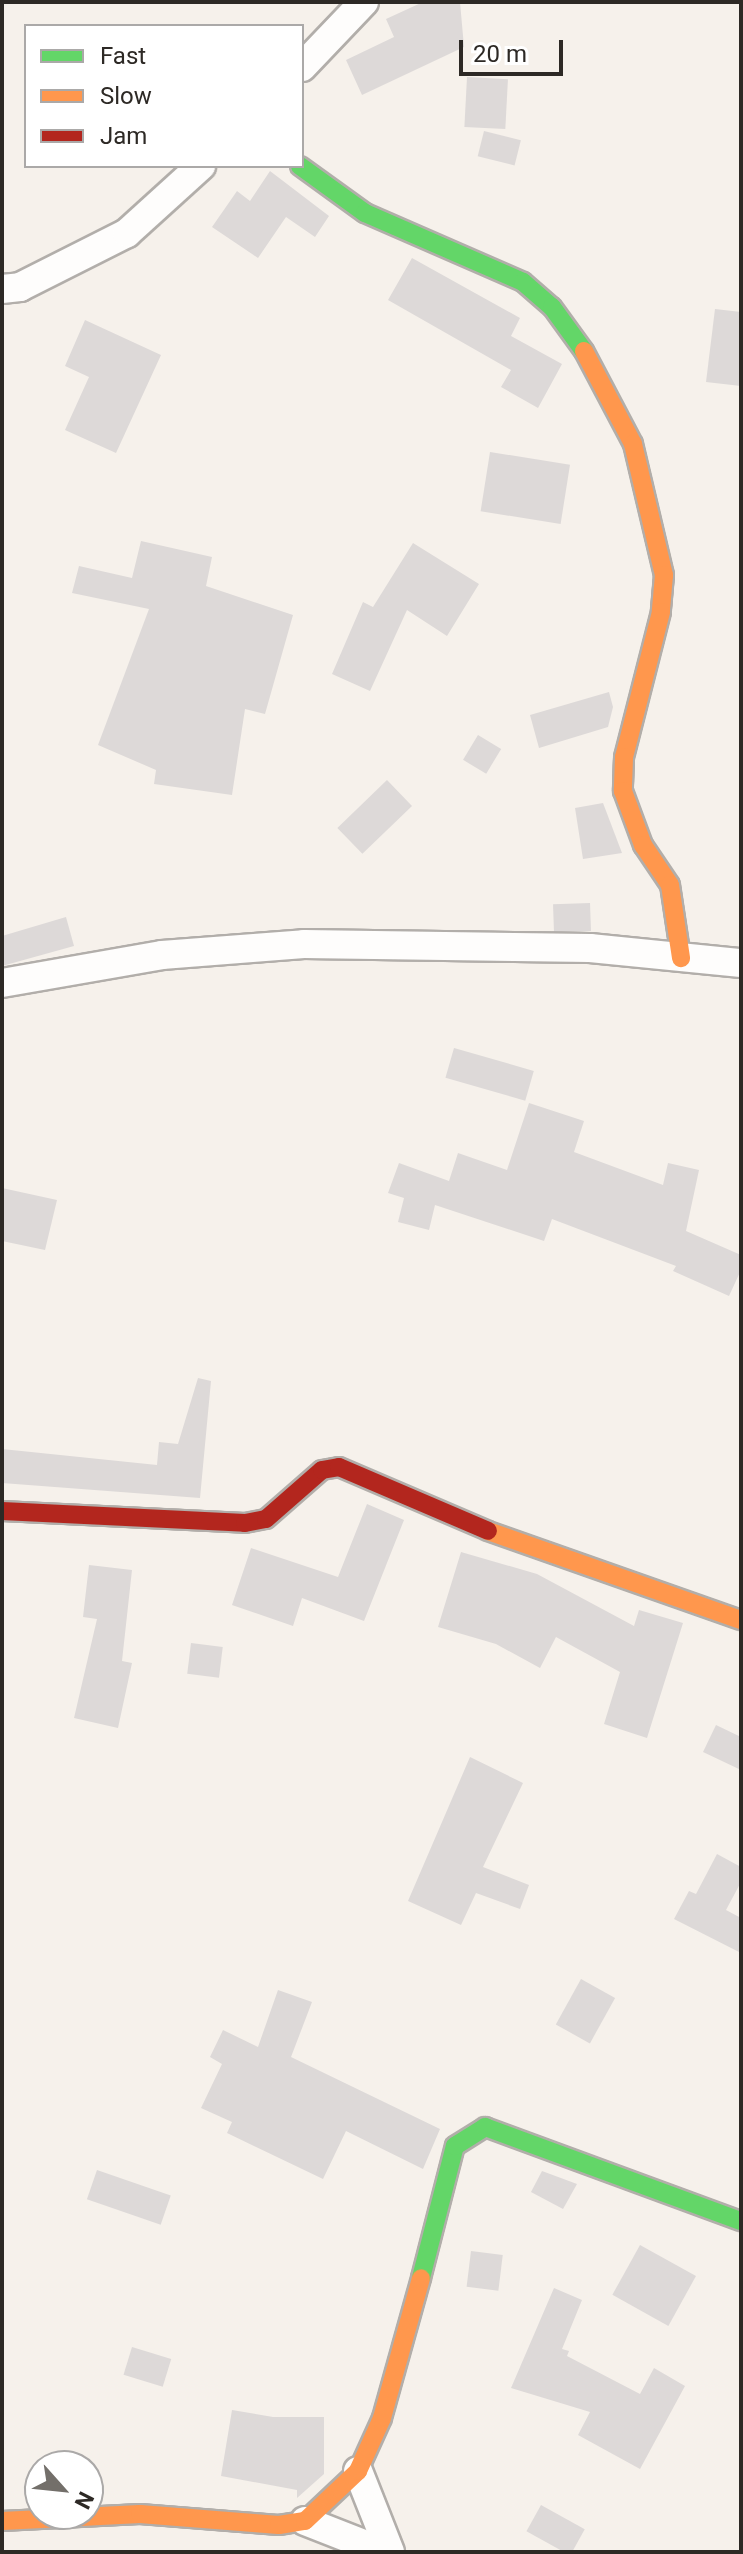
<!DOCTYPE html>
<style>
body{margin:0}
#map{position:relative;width:743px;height:2554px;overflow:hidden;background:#f6f1eb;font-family:Roboto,sans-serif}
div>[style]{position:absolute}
.building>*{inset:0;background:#ddd9d8;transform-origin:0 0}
.roads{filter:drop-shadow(2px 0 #b2aeaa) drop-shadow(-2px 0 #b2aeaa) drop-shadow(0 2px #b2aeaa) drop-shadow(0 -2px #b2aeaa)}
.street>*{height:28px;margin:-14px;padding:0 14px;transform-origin:14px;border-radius:14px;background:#fefdfc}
.fast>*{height:18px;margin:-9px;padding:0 9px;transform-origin:9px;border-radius:9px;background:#63d668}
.slow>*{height:18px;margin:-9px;padding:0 9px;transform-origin:9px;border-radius:9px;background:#ff974d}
.jam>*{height:18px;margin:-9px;padding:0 9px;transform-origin:9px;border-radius:9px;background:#b3261e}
span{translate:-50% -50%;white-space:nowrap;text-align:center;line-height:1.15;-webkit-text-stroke:7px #fff;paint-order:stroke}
.frame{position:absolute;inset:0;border:4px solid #2d2925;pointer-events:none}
.legend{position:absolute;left:24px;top:24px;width:280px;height:144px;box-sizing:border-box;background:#fff;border:2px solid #aba9a8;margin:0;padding:10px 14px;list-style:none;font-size:24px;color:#2d2925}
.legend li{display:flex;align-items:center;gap:16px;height:40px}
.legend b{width:40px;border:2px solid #aba9a8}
.north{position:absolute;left:24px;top:2450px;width:80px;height:80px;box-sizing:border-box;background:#fff;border:2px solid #aba9a8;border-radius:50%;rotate:117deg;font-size:22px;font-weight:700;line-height:32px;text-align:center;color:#2d2925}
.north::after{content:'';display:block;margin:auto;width:28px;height:36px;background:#736f6a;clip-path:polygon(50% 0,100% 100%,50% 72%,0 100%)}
.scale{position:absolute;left:459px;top:40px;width:104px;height:36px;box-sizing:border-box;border:4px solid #2d2925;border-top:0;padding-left:10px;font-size:24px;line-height:28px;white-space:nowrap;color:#2d2925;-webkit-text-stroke:6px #fff;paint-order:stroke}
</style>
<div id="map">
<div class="building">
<div style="clip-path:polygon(423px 2px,460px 2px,464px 47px,362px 95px,346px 60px,394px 37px,386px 19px)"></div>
<div style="left:467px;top:77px;width:41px;height:50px;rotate:3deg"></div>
<div style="left:484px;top:131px;width:38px;height:26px;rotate:14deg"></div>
<div style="clip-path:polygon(270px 171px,329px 216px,315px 237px,286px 217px,258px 258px,212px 227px,237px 191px,250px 201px)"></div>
<div style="clip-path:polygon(412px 258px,520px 318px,511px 336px,562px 364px,538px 408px,501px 387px,511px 370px,388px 300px)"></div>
<div style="clip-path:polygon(715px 309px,741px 312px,741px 386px,706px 382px)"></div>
<div style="clip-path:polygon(85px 320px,161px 355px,116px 453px,65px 430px,89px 377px,65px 366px)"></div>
<div style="left:490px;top:452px;width:81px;height:60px;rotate:9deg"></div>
<div style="clip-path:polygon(141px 541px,212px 557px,206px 586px,293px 615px,265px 714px,245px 709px,232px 795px,154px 784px,156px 770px,98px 745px,149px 609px,72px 593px,79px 566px,132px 578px)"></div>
<div style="clip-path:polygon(413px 543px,479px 584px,447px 636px,407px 610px,370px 691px,332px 674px,363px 602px,373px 607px)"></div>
<div style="clip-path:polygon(609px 692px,613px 707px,608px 727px,539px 748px,530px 715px)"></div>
<div style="left:478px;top:735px;width:27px;height:29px;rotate:31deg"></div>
<div style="left:387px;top:780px;width:36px;height:69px;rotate:46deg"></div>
<div style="clip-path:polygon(603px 803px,622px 853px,583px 859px,575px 808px)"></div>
<div style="left:590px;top:903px;width:28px;height:37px;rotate:88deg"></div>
<div style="clip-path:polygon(66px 917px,74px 946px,2px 966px,2px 936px)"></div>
<div style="left:454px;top:1048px;width:83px;height:31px;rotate:16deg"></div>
<div style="clip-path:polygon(529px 1103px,584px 1121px,574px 1152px,663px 1185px,668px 1163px,699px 1170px,686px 1231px,741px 1255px,741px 1270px,729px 1296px,673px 1271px,676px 1266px,552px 1219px,544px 1241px,435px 1205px,429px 1230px,398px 1222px,404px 1198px,388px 1193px,399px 1163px,449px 1181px,458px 1153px,507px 1170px)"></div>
<div style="clip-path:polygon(2px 1188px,57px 1200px,45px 1250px,2px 1241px)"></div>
<div style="clip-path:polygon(198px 1378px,211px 1381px,200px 1498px,2px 1483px,2px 1449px,157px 1465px,159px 1442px,178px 1444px)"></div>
<div style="clip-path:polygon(367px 1504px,404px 1520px,364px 1621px,302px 1598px,293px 1626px,232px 1605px,251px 1548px,338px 1577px)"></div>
<div style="clip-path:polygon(461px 1552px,537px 1574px,634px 1626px,639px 1610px,683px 1623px,647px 1738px,604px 1724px,620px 1672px,556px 1637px,540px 1668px,496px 1644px,438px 1627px)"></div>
<div style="clip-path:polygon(89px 1565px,132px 1570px,122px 1661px,132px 1663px,118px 1728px,74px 1718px,97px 1619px,83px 1617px)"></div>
<div style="left:191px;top:1643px;width:32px;height:31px;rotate:7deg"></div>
<div style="clip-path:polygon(716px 1725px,741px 1737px,741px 1770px,703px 1752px)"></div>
<div style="clip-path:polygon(470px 1757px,523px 1783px,483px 1867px,529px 1885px,520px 1909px,476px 1893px,461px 1925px,408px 1901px)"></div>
<div style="clip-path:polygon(717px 1854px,741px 1867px,741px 1882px,726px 1910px,741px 1918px,741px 1953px,674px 1919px,689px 1891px,696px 1894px)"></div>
<div style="left:581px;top:1979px;width:39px;height:52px;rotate:29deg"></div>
<div style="clip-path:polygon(278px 1990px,312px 2002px,291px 2057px,440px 2129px,423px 2169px,346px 2131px,323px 2179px,227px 2133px,232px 2122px,201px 2108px,222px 2064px,210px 2057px,223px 2030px,258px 2047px)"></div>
<div style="left:97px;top:2170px;width:78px;height:31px;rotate:19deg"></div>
<div style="clip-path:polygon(542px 2171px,577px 2184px,563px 2209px,531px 2192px)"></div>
<div style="left:640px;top:2245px;width:64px;height:57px;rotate:29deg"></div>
<div style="left:471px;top:2251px;width:32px;height:36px;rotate:7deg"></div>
<div style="clip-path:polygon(554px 2288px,582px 2300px,562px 2349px,569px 2351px,567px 2356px,640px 2394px,654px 2368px,685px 2386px,640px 2469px,578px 2435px,590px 2412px,511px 2388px)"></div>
<div style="left:132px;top:2347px;width:41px;height:29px;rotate:17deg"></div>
<div style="clip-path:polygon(232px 2410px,273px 2417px,324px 2417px,324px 2474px,297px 2498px,297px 2490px,221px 2476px)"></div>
<div style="left:541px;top:2505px;width:50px;height:30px;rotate:29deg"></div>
</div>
<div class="roads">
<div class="street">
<div style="left:302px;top:67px;width:90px;rotate:-46.4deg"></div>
<div style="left:2px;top:289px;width:18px;rotate:-6deg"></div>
<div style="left:20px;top:287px;width:120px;rotate:-26.8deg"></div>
<div style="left:127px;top:233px;width:100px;rotate:-42.2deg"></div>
<div style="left:2px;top:983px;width:162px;rotate:-9.9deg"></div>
<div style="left:162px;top:955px;width:142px;rotate:-4.4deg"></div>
<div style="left:304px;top:944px;width:286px;rotate:0.8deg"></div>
<div style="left:590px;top:948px;width:152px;rotate:5.7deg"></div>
<div style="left:358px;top:2471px;width:87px;rotate:68.4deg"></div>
<div style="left:305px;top:2521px;width:85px;rotate:21.4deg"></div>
</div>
<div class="fast">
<div style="left:300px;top:166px;width:80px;rotate:35.9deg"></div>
<div style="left:365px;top:213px;width:172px;rotate:23.6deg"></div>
<div style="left:523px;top:282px;width:38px;rotate:41deg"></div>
<div style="left:552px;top:307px;width:54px;rotate:54deg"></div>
<div style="left:421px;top:2278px;width:136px;rotate:-75.6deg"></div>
<div style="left:455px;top:2146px;width:36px;rotate:-32deg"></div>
<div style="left:485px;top:2127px;width:273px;rotate:20.2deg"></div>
</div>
<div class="slow">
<div style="left:584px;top:351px;width:105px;rotate:62.2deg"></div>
<div style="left:633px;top:444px;width:135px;rotate:76.7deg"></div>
<div style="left:664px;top:575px;width:37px;rotate:95deg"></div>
<div style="left:661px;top:612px;width:150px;rotate:104.3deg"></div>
<div style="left:624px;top:757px;width:34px;rotate:92deg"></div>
<div style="left:623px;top:791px;width:58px;rotate:69.7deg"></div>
<div style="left:643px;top:845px;width:48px;rotate:56deg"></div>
<div style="left:670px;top:885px;width:74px;rotate:81.4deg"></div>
<div style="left:488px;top:1531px;width:268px;rotate:19.4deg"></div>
<div style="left:2px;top:2521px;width:138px;rotate:-2.9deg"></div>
<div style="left:140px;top:2514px;width:139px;rotate:4.5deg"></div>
<div style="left:279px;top:2525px;width:26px;rotate:-9deg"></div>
<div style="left:305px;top:2521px;width:73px;rotate:-43.3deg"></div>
<div style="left:358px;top:2471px;width:58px;rotate:-65.6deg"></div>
<div style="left:382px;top:2418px;width:145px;rotate:-74.4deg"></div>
</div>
<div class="jam">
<div style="left:2px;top:1511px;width:243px;rotate:2.8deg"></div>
<div style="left:245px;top:1523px;width:21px;rotate:-11deg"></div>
<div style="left:266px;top:1519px;width:74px;rotate:-41.2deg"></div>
<div style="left:322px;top:1470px;width:17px;rotate:-10deg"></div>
<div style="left:339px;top:1467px;width:162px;rotate:23.2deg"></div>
</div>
</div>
<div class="frame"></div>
<ul class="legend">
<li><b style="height:10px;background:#63d668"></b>Fast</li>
<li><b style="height:10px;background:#ff974d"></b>Slow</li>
<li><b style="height:10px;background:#b3261e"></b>Jam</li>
</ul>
<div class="north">N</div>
<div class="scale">20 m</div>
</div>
